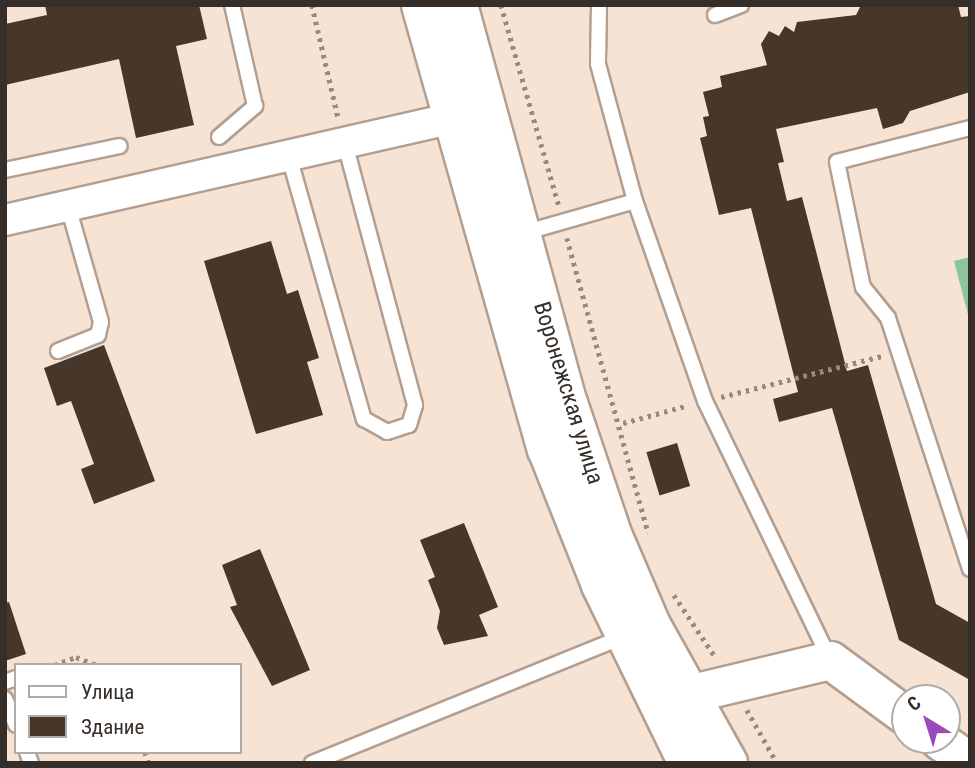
<!DOCTYPE html>
<meta charset="utf-8">
<style>
body{margin:0}
#map{position:relative;width:975px;height:768px;overflow:hidden;background:#f7e3d4;font-family:"Roboto Condensed",sans-serif}
div>[style]{position:absolute}
.green>*{inset:0;background:#8cc49f}
.building>*{inset:0;background:#47372b;transform-origin:0 0}
.path>*{height:4.5px;margin-top:-2.25px;transform-origin:0;background:repeating-linear-gradient(90deg,#988a7f 0 3.5px,transparent 0 8.5px)}
.roads{filter:drop-shadow(2px 0 #b29f91) drop-shadow(-2px 0 #b29f91) drop-shadow(0 2px #b29f91) drop-shadow(0 -2px #b29f91)}
.service>*{height:14px;margin:-7px;padding:0 7px;transform-origin:7px;border-radius:7px;background:#fff}
.minor>*{height:30px;margin:-15px;padding:0 15px;transform-origin:15px;border-radius:15px;background:#fff}
.tertiary>*{height:37px;margin:-18.5px;padding:0 18.5px;transform-origin:18.5px;border-radius:18.5px;background:#fff}
.primary>*{height:38px;margin:-19px;padding:0 19px;transform-origin:19px;border-radius:19px;background:#fff}
span{translate:-50% -50%;white-space:nowrap;text-align:center;line-height:1.15;-webkit-text-stroke:7px #fff;paint-order:stroke}
.street-label{font-size:23px;color:#362e28}
.frame{position:absolute;inset:0;border:7px solid #362e28;pointer-events:none}
.legend{position:absolute;left:14px;top:663px;width:228px;height:91px;box-sizing:border-box;background:#fff;border:2px solid #afaba9;margin:0;padding:9px 12px;list-style:none;font-size:21px;color:#362e28}
.legend li{display:flex;align-items:center;gap:14px;height:35px}
.legend b{width:35px;border:2px solid #afaba9}
.north{position:absolute;left:891px;top:684px;width:70px;height:70px;box-sizing:border-box;background:#fff;border:2px solid #afaba9;border-radius:50%;rotate:322deg;font-size:19px;font-weight:700;line-height:28px;text-align:center;color:#362e28}
.north::after{content:'';display:block;margin:auto;width:24px;height:32px;background:#9a4bbb;clip-path:polygon(50% 0,100% 100%,50% 72%,0 100%)}
</style>
<div id="map">
<div class="green">
<div style="clip-path:polygon(970px 257px,970px 322px,954px 261px)"></div>
</div>
<div class="building">
<div style="clip-path:polygon(45px 5px,199px 5px,207px 39px,176px 46px,194px 125px,136px 138px,119px 59px,5px 85px,5px 24px,47px 15px)"></div>
<div style="clip-path:polygon(861px 5px,958px 5px,961px 17px,970px 16px,970px 92px,910px 111px,903px 123px,883px 129px,877px 108px,776px 129px,784px 162px,778px 163px,787px 201px,802px 197px,847px 371px,868px 365px,936px 604px,970px 623px,970px 680px,899px 640px,832px 408px,779px 422px,773px 399px,798px 392px,751px 208px,719px 215px,700px 138px,707px 136px,703px 117px,709px 116px,703px 92px,722px 87px,720px 76px,767px 65px,761px 44px,769px 31px,779px 36px,785px 26px,794px 32px,797px 22px,856px 15px)"></div>
<div style="clip-path:polygon(271px 241px,287px 294px,298px 290px,319px 358px,307px 362px,323px 415px,256px 434px,204px 261px)"></div>
<div style="clip-path:polygon(104px 345px,155px 481px,94px 504px,81px 469px,94px 464px,71px 401px,57px 406px,44px 368px)"></div>
<div style="left:677px;top:443px;width:45px;height:32px;rotate:73deg"></div>
<div style="clip-path:polygon(464px 523px,498px 607px,479px 615px,488px 636px,444px 645px,437px 628px,440px 611px,428px 580px,435px 577px,420px 540px)"></div>
<div style="clip-path:polygon(260px 549px,310px 670px,272px 686px,230px 607px,237px 605px,222px 565px)"></div>
<div style="clip-path:polygon(9px 602px,26px 654px,5px 661px,5px 603px)"></div>
</div>
<div class="path">
<div style="left:312px;top:5px;width:115px;rotate:76.9deg"></div>
<div style="left:501px;top:5px;width:209px;rotate:73.9deg"></div>
<div style="left:567px;top:238px;width:306px;rotate:74.6deg"></div>
<div style="left:721px;top:397px;width:166px;rotate:-14.3deg"></div>
<div style="left:623px;top:423px;width:68px;rotate:-15.3deg"></div>
<div style="left:674px;top:595px;width:76px;rotate:56.3deg"></div>
<div style="left:54px;top:665px;width:23px;rotate:-20deg"></div>
<div style="left:76px;top:657px;width:22px;rotate:21deg"></div>
<div style="left:747px;top:710px;width:61px;rotate:60.5deg"></div>
<div style="left:145px;top:752px;width:12px;rotate:70deg"></div>
</div>
<div class="roads">
<div class="service">
<div style="left:599px;top:5px;width:59px;rotate:91deg"></div>
<div style="left:598px;top:64px;width:142px;rotate:74.9deg"></div>
<div style="left:715px;top:15px;width:28px;rotate:-21deg"></div>
<div style="left:970px;top:128px;width:137px;rotate:165.7deg"></div>
<div style="left:837px;top:162px;width:128px;rotate:78.3deg"></div>
<div style="left:863px;top:287px;width:40px;rotate:51deg"></div>
<div style="left:888px;top:318px;width:264px;rotate:71.9deg"></div>
<div style="left:219px;top:137px;width:48px;rotate:-40.7deg"></div>
<div style="left:255px;top:106px;width:104px;rotate:-102.8deg"></div>
<div style="left:288px;top:153px;width:277px;rotate:74.1deg"></div>
<div style="left:364px;top:419px;width:26px;rotate:29deg"></div>
<div style="left:387px;top:432px;width:23px;rotate:-18deg"></div>
<div style="left:409px;top:425px;width:21px;rotate:-73deg"></div>
<div style="left:415px;top:405px;width:274px;rotate:-105deg"></div>
<div style="left:5px;top:170px;width:117px;rotate:-11.8deg"></div>
<div style="left:523px;top:233px;width:116px;rotate:-15.9deg"></div>
<div style="left:635px;top:201px;width:212px;rotate:70.7deg"></div>
<div style="left:705px;top:401px;width:288px;rotate:64.2deg"></div>
<div style="left:58px;top:351px;width:43px;rotate:-21.8deg"></div>
<div style="left:98px;top:335px;width:13px;rotate:-77deg"></div>
<div style="left:101px;top:322px;width:121px;rotate:-105.9deg"></div>
<div style="left:5px;top:682px;width:12px;rotate:-20deg"></div>
<div style="left:5px;top:699px;width:28px;rotate:67deg"></div>
<div style="left:27px;top:752px;width:12px;rotate:70deg"></div>
<div style="left:312px;top:763px;width:338px;rotate:-22.1deg"></div>
</div>
<div class="minor">
<div style="left:5px;top:220px;width:459px;rotate:-12.8deg"></div>
</div>
<div class="tertiary">
<div style="left:688px;top:694px;width:146px;rotate:-13.5deg"></div>
<div style="left:830px;top:660px;width:93px;rotate:36.3deg"></div>
<div style="left:939px;top:740px;width:38px;rotate:35deg"></div>
</div>
<div class="primary">
<div style="left:421px;top:5px;width:462px;rotate:74.2deg"></div>
<div style="left:547px;top:449px;width:146px;rotate:68.3deg"></div>
<div style="left:601px;top:585px;width:198px;rotate:64deg"></div>
<div style="left:458px;top:5px;width:413px;rotate:74.6deg"></div>
<div style="left:568px;top:403px;width:138px;rotate:71.4deg"></div>
<div style="left:612px;top:534px;width:99px;rotate:66.8deg"></div>
<div style="left:651px;top:625px;width:158px;rotate:60.8deg"></div>
</div>
</div>
<div class="street-label">
<span style="left:568px;top:393px;rotate:73deg">Воронежская улица</span>
</div>
<div class="frame"></div>
<ul class="legend">
<li><b style="height:9px;background:#fff"></b>Улица</li>
<li><b style="height:19px;background:#47372b"></b>Здание</li>
</ul>
<div class="north">С</div>
</div>
